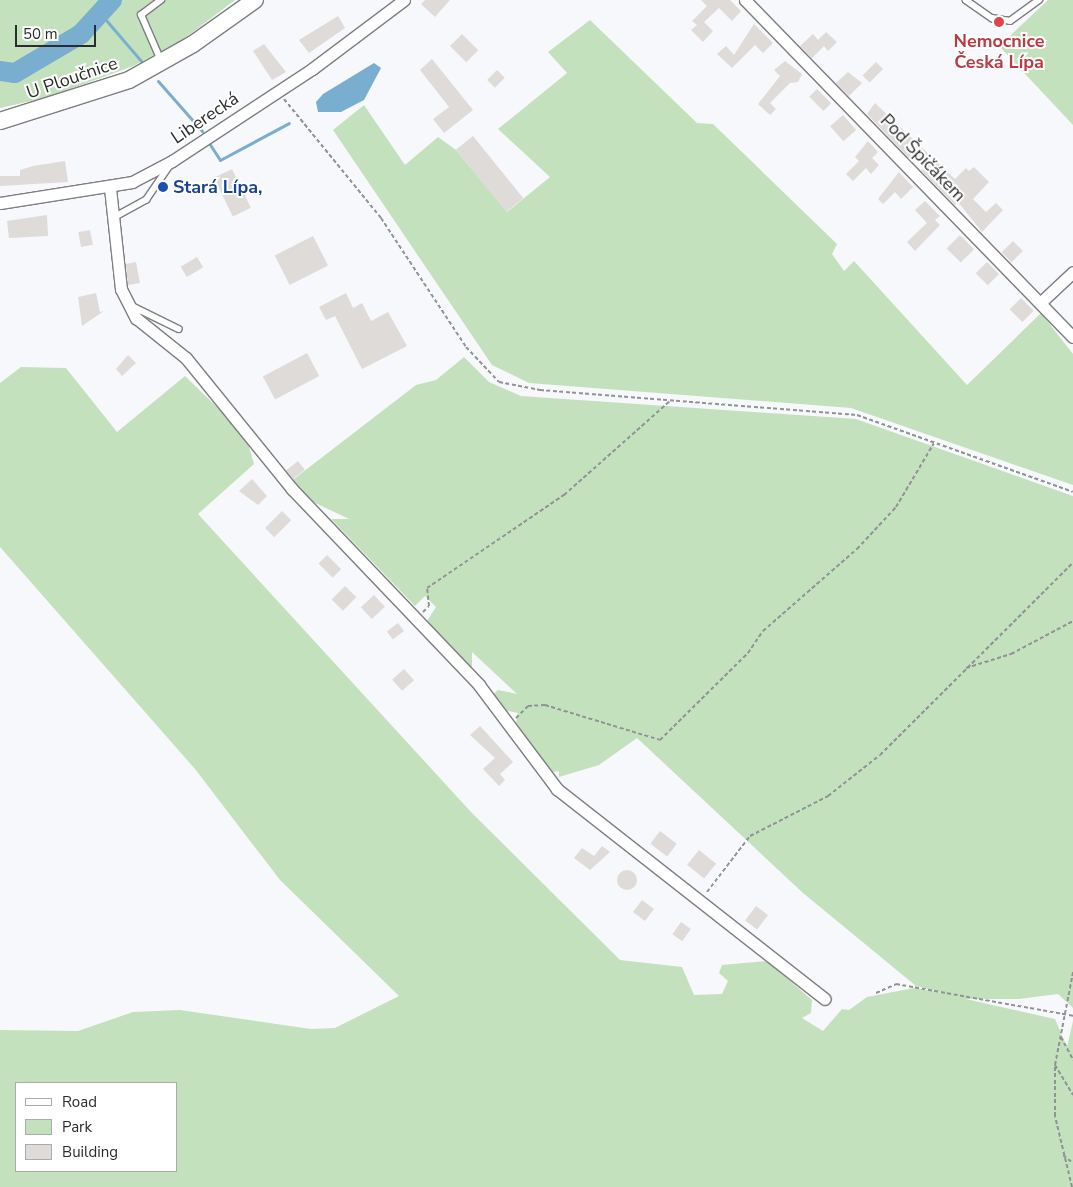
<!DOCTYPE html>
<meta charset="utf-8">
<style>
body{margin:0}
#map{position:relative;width:1073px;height:1187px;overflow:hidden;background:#f7f8fb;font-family:"Nunito Sans",sans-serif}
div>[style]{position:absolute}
.green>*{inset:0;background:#c4e1be}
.water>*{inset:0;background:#79aed0}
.stream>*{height:3px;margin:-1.5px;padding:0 1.5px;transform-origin:1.5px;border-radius:1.5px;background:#79aed0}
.river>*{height:20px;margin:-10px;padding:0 10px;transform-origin:10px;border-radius:10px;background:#79aed0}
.building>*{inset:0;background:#dedbd9;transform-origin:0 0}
.round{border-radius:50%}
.path>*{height:2px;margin-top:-1px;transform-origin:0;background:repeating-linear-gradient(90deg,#919294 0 4px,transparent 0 6.5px)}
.roads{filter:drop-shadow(1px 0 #7d7e81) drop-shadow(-1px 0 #7d7e81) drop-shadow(0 1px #7d7e81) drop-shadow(0 -1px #7d7e81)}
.lane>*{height:5.5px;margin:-2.75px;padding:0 2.75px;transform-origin:2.75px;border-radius:2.75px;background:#fff}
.street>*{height:11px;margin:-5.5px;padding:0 5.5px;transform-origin:5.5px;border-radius:5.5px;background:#fff}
.secondary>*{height:16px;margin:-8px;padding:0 8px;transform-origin:8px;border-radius:8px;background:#fff}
.dots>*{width:14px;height:14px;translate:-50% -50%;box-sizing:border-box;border:2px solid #fff;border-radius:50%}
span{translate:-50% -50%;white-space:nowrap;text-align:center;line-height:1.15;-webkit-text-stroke:4px #fff;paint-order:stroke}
.health-label{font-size:18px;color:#be3a42;font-weight:700}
.street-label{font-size:18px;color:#2b2c2d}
.transit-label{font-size:18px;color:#164399;font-weight:700}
.left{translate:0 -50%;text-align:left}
.legend{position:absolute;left:15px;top:1082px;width:162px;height:90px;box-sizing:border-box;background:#fff;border:1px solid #aaabab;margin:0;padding:6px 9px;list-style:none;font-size:15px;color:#2b2c2d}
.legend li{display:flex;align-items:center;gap:10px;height:25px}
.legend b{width:25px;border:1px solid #aaabab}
.scale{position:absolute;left:15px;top:25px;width:81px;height:22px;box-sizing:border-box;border:2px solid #2b2c2d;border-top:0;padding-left:6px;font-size:15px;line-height:18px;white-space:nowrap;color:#2b2c2d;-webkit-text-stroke:4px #fff;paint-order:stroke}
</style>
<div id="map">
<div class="green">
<div style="clip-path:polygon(0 0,235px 0,181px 41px,133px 66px,49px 97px,0 108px)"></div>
<div style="clip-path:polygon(1048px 0,1073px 0,1073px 125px,999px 46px)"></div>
<div style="clip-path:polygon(590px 20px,697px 123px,713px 124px,837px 244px,832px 254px,844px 271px,854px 261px,967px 385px,1041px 313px,1073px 354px,1073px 485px,851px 408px,529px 383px,492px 365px,333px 130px,364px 105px,405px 165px,438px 137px,456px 150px,507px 212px,550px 177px,498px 129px,567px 73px,548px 52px)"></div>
<div style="clip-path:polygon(evenodd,464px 357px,489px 382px,521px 396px,856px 419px,1073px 496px,1073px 1008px,1058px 994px,1019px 999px,966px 999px,1055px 1019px,1067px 1047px,1073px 1021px,1073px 1187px,0 1187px,0 1030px,78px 1031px,133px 1012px,180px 1010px,311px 1029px,335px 1028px,399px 996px,280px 880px,195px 769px,0 547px,0 383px,21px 367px,66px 368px,117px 432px,185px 376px,221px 411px,247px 440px,254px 464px,198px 514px,471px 812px,620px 960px,682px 967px,694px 995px,722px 994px,728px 981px,719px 973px,722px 965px,767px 961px,812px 1000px,811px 1013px,802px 1018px,823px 1031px,842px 1009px,849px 1010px,867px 997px,914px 988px,944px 993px,916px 986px,803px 893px,637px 738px,599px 765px,559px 777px,559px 771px,549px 773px,516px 723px,518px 713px,503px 710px,491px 696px,498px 690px,517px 694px,472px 652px,472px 669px,427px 621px,436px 607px,425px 596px,415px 606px,331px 519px,349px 519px,311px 501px,290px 482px,416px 385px,436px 380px,464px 357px,16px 1083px,176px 1083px,176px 1171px,16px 1171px,16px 1083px)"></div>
</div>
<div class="water">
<div style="clip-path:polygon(374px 63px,381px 68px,364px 100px,341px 112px,318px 112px,316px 102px,323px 94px)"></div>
</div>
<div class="stream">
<div style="left:100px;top:13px;width:65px;rotate:49.4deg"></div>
<div style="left:158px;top:81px;width:67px;rotate:48.7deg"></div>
<div style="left:209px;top:143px;width:20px;rotate:57deg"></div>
<div style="left:220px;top:160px;width:78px;rotate:-28.2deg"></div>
</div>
<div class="river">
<div style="left:0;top:71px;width:15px;rotate:8deg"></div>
<div style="left:15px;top:73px;width:77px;rotate:-30.6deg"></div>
<div style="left:81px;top:34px;width:46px;rotate:-47.6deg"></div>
</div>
<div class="building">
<div style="clip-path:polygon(425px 0,450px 0,435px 17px,421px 4px)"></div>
<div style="clip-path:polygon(701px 0,730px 0,741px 11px,732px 21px,719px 8px,704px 22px,713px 31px,703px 42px,691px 30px,697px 25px,692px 21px,707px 6px)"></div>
<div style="clip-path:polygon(338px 16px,345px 28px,309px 53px,299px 40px)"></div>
<div style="clip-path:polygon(754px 24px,773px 43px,763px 53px,755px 45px,732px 68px,717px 54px,726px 46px,734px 55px)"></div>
<div style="clip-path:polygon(826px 32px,837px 42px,828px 51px,824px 46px,812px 58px,800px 46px,813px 34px,818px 40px)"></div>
<div style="left:462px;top:34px;width:23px;height:17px;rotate:45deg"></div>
<div style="clip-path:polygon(264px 44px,286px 72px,272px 80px,253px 51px)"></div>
<div style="clip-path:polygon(432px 59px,473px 110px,444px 133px,433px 119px,449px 107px,420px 70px)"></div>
<div style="clip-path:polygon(785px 61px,802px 74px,798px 82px,790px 83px,770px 103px,776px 109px,770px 115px,758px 104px,780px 76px,774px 70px)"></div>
<div style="left:876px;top:62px;width:10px;height:19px;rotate:45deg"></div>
<div style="left:497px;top:70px;width:11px;height:14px;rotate:45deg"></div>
<div style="clip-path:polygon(848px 72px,862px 83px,849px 96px,836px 83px)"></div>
<div style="left:817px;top:89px;width:20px;height:11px;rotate:45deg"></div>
<div style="clip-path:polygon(875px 103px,955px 179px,966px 168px,969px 171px,974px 167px,989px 182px,973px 199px,986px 212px,996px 203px,1003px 210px,982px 232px,958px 202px,955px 205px,921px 170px,925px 167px,914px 153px,909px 158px,867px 114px)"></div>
<div style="left:843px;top:115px;width:20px;height:17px;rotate:49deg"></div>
<div style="left:473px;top:136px;width:80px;height:22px;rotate:51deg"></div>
<div style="clip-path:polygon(868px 141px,878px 152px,872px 158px,879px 165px,871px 174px,866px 168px,853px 181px,846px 174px,859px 161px,855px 157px)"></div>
<div style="clip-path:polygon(65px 161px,68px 182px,0 186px,0 176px,20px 176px,20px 170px,33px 166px)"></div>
<div style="left:232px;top:169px;width:43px;height:20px;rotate:64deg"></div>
<div style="clip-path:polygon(899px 172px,913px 187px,901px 199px,895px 192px,883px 204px,878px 199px)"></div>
<div style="clip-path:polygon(925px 201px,940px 216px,935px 220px,940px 225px,915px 251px,907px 242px,927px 223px,915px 210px)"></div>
<div style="clip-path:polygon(47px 215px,48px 236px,9px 238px,7px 221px)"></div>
<div style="left:90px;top:230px;width:15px;height:12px;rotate:79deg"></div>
<div style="left:960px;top:235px;width:20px;height:19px;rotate:45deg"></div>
<div style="left:313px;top:236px;width:33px;height:43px;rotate:63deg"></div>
<div style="left:1013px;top:241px;width:14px;height:16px;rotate:45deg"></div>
<div style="left:197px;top:257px;width:12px;height:19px;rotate:59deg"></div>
<div style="clip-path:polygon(136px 262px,140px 283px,128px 285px,126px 264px)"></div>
<div style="left:987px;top:262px;width:17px;height:16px;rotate:45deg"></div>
<div style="clip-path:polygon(96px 293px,100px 312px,104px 311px,82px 326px,78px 297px)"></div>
<div style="clip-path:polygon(346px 293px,353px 308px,362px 303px,371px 321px,388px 312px,407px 346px,362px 369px,335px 316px,326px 320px,319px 307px)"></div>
<div style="left:1021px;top:298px;width:18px;height:16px;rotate:45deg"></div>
<div style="left:307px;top:353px;width:26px;height:50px;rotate:62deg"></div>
<div style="clip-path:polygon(128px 355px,136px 363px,122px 376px,116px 369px)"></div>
<div style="left:298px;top:461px;width:11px;height:15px;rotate:52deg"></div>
<div style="clip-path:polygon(252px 479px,267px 496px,258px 505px,239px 491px)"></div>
<div style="left:282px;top:511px;width:13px;height:24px;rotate:45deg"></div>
<div style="left:327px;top:555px;width:20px;height:12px;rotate:45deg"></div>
<div style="left:345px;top:586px;width:16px;height:19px;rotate:45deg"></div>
<div style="left:374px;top:595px;width:16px;height:18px;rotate:47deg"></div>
<div style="left:398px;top:623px;width:10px;height:14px;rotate:53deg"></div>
<div style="left:404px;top:669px;width:15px;height:16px;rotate:48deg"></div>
<div style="clip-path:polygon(480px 726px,513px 762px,500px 774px,505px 780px,499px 786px,483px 769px,495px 758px,470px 735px)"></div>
<div style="left:660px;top:831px;width:21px;height:16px;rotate:37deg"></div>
<div style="clip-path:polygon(602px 846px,610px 852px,590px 870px,574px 858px,582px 848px,594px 856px)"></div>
<div style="left:699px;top:850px;width:22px;height:19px;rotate:39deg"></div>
<div class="round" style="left:617px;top:870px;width:20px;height:20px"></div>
<div style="left:642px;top:900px;width:15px;height:15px;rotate:37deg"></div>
<div style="left:756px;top:906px;width:15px;height:18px;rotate:37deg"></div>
<div style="left:681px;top:922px;width:12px;height:15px;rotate:35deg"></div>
</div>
<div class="path">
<div style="left:284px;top:99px;width:154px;rotate:50.8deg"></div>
<div style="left:381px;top:218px;width:154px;rotate:56.6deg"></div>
<div style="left:466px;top:347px;width:48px;rotate:46.7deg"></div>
<div style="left:499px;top:382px;width:42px;rotate:11deg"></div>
<div style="left:540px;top:390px;width:318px;rotate:4.5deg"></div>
<div style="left:857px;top:415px;width:229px;rotate:19.6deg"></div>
<div style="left:423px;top:612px;width:8px;rotate:-45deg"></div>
<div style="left:429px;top:606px;width:18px;rotate:-96deg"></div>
<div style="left:427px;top:588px;width:166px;rotate:-34.2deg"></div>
<div style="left:564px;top:495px;width:142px;rotate:-41.6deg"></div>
<div style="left:966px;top:668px;width:47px;rotate:-17.3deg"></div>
<div style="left:1011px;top:654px;width:70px;rotate:-28deg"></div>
<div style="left:516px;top:718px;width:17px;rotate:-45deg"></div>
<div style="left:528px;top:706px;width:17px;rotate:-3deg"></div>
<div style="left:545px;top:705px;width:120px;rotate:16.9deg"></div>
<div style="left:660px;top:740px;width:124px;rotate:-44.7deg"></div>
<div style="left:748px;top:653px;width:27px;rotate:-56deg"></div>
<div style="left:763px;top:631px;width:125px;rotate:-41.1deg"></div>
<div style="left:857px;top:549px;width:57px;rotate:-47.1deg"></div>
<div style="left:896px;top:507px;width:74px;rotate:-59.3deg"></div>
<div style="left:707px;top:892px;width:71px;rotate:-52.5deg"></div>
<div style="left:750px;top:836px;width:88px;rotate:-27.1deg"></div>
<div style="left:828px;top:796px;width:66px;rotate:-38.3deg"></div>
<div style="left:880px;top:755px;width:272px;rotate:-44.9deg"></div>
<div style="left:876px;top:993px;width:22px;rotate:-24deg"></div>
<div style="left:896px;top:984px;width:180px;rotate:10.2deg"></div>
<div style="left:1061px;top:1037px;width:26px;rotate:62deg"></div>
<div style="left:1055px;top:1065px;width:35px;rotate:59deg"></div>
<div style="left:1063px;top:1155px;width:13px;rotate:39deg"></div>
<div style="left:1072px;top:1187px;width:73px;rotate:-103.5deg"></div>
<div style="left:1055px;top:1116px;width:51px;rotate:-90deg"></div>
<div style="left:1055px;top:1065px;width:95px;rotate:-79deg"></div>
</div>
<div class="roads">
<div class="lane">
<div style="left:966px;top:0;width:32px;rotate:35deg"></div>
<div style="left:992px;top:18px;width:18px;rotate:9deg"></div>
<div style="left:1010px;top:21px;width:36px;rotate:-36deg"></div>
<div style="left:161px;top:61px;width:50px;rotate:-113.5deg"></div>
<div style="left:141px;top:15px;width:25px;rotate:-37deg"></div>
<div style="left:113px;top:218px;width:38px;rotate:-29deg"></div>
<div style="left:146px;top:200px;width:42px;rotate:-55.6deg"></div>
<div style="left:132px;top:306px;width:52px;rotate:26.1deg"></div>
</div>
<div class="street">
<div style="left:745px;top:0;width:470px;rotate:45.8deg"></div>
<div style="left:110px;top:188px;width:102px;rotate:83.8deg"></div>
<div style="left:121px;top:289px;width:33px;rotate:63deg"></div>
<div style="left:136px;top:318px;width:64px;rotate:38.7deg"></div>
<div style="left:186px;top:358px;width:169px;rotate:51deg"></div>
<div style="left:292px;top:489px;width:271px;rotate:46.3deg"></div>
<div style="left:479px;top:685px;width:130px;rotate:53.1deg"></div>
<div style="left:557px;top:789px;width:340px;rotate:38.1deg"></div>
<div style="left:0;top:203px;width:134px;rotate:-9deg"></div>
<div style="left:132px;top:182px;width:45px;rotate:-27.7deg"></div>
<div style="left:172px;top:161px;width:168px;rotate:-33.3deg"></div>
<div style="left:312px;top:69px;width:115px;rotate:-36.9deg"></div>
<div style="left:1040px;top:303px;width:45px;rotate:-43.2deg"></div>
</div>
<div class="secondary">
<div style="left:0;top:121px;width:135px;rotate:-17.6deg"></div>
<div style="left:129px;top:80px;width:73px;rotate:-29.4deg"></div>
<div style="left:193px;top:44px;width:76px;rotate:-35.4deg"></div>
</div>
</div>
<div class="dots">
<div style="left:999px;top:22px;background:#e0444e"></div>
<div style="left:163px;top:187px;background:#1a4fb4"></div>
</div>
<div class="health-label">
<span style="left:999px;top:52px">Nemocnice<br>Česká Lípa</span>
</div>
<div class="street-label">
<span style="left:72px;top:78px;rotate:-19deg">U Ploučnice</span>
<span style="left:205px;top:118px;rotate:-34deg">Liberecká</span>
<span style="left:923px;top:158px;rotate:46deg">Pod Špičákem</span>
</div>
<div class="transit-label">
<span class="left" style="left:173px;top:187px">Stará Lípa,</span>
</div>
<ul class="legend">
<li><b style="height:6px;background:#fff"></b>Road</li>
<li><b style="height:14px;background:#c4e1be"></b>Park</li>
<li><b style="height:14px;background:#dedbd9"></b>Building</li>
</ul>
<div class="scale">50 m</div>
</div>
